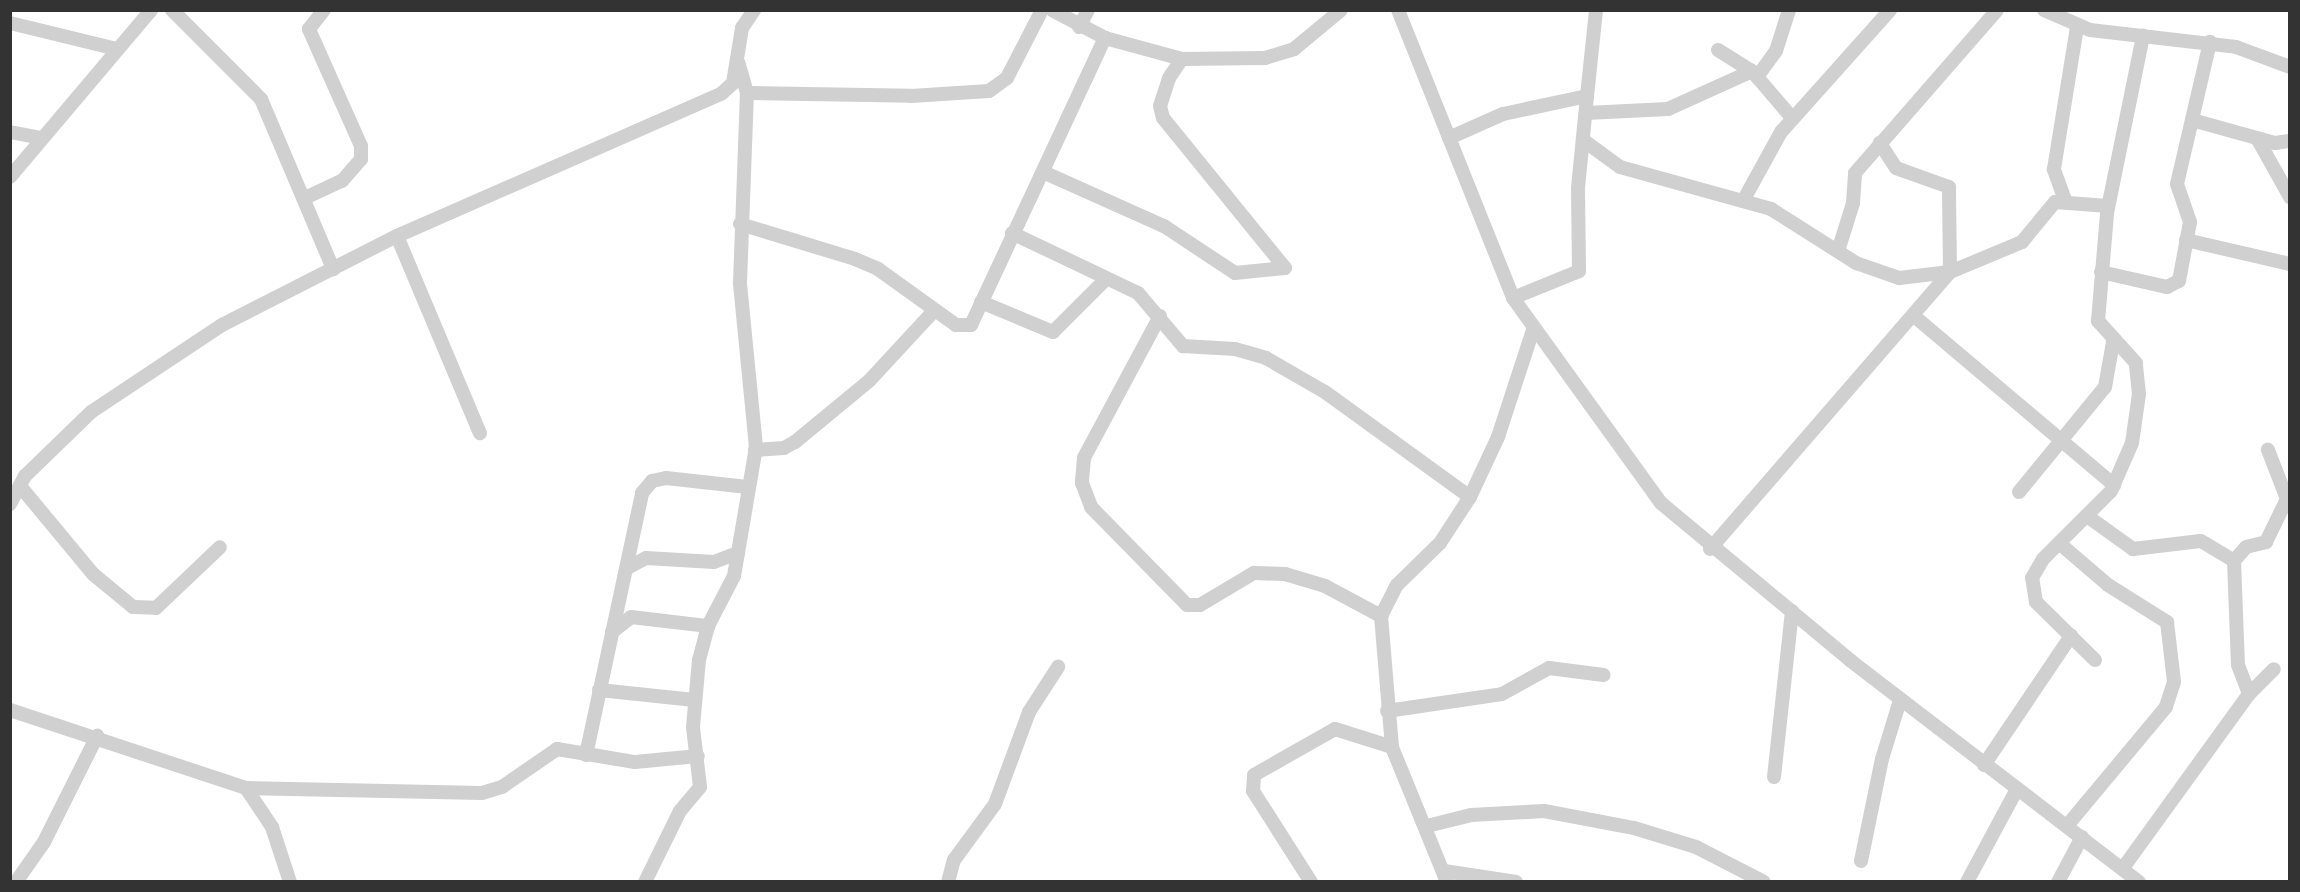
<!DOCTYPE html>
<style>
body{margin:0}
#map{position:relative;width:2300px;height:892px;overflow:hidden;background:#fff;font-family:Lato,sans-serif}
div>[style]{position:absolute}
.minor>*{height:14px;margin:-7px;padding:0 7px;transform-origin:7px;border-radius:7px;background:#d0d0d0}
span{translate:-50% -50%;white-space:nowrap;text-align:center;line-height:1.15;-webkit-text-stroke:6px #fff;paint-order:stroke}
.frame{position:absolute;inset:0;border:12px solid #333;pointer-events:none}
</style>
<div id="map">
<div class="minor">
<div style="left:172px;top:10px;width:126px;rotate:45deg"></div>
<div style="left:261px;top:99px;width:185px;rotate:67deg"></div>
<div style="left:1052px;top:10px;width:60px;rotate:27.8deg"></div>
<div style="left:1105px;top:38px;width:80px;rotate:15.3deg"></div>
<div style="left:1182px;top:59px;width:83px;rotate:-0.7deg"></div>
<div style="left:1265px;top:58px;width:30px;rotate:-17deg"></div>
<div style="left:1294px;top:49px;width:61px;rotate:-39.7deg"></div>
<div style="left:1398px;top:10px;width:310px;rotate:68.2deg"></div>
<div style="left:1513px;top:298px;width:253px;rotate:54.2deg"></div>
<div style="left:1661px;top:503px;width:247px;rotate:39.7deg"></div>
<div style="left:1851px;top:661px;width:363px;rotate:37.5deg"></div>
<div style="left:2044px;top:10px;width:50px;rotate:23.5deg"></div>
<div style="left:2090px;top:30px;width:147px;rotate:6.6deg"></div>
<div style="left:2236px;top:47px;width:58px;rotate:20.3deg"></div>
<div style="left:10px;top:23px;width:110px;rotate:13.7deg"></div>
<div style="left:1079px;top:27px;width:19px;rotate:-62deg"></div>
<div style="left:1718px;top:50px;width:40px;rotate:32deg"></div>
<div style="left:1752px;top:71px;width:63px;rotate:49.5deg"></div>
<div style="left:1757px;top:77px;width:32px;rotate:-54deg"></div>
<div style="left:1776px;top:51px;width:43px;rotate:-72.4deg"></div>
<div style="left:747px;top:93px;width:164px;rotate:1deg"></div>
<div style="left:911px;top:96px;width:78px;rotate:-3.7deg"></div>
<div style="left:989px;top:91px;width:22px;rotate:-36deg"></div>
<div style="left:1007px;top:78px;width:76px;rotate:-62.8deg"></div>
<div style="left:1586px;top:113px;width:82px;rotate:-2.8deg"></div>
<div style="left:1668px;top:109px;width:92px;rotate:-24.3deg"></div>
<div style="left:2192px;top:120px;width:86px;rotate:15.5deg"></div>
<div style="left:2275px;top:143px;width:15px;rotate:-8deg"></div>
<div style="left:10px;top:132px;width:31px;rotate:11deg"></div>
<div style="left:1449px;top:138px;width:59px;rotate:-24deg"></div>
<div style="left:1503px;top:114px;width:86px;rotate:-12.1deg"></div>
<div style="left:1587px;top:96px;width:86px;rotate:-84deg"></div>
<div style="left:2257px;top:138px;width:68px;rotate:60.8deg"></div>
<div style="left:1583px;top:140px;width:46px;rotate:36.1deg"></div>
<div style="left:1620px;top:167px;width:157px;rotate:15.5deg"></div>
<div style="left:1771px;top:209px;width:101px;rotate:32.4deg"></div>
<div style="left:1856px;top:263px;width:46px;rotate:19.2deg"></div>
<div style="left:1899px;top:278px;width:51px;rotate:-6.7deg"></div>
<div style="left:1950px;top:272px;width:78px;rotate:-22.6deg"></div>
<div style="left:2022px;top:242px;width:52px;rotate:-50.5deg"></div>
<div style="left:2055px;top:202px;width:53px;rotate:4.3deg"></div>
<div style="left:1043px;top:172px;width:133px;rotate:24.1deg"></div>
<div style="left:1164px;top:226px;width:85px;rotate:33.5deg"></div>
<div style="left:1235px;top:273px;width:50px;rotate:-5.7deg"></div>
<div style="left:1285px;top:268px;width:193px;rotate:-129.1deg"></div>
<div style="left:1163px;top:118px;width:12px;rotate:-104deg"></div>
<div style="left:1160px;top:106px;width:29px;rotate:-72deg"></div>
<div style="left:1169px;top:78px;width:23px;rotate:-56deg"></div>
<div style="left:10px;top:177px;width:219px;rotate:-49.8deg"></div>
<div style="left:307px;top:197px;width:38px;rotate:-25deg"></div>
<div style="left:342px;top:181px;width:29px;rotate:-49deg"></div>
<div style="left:361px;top:159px;width:13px;rotate:-90deg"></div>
<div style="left:361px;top:146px;width:128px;rotate:-114deg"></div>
<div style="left:309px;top:29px;width:24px;rotate:-52deg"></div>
<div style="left:2065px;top:200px;width:33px;rotate:-110deg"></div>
<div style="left:2054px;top:169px;width:144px;rotate:-80.8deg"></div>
<div style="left:1743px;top:201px;width:79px;rotate:-61.2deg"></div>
<div style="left:1781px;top:132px;width:164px;rotate:-48.2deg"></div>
<div style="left:740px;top:224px;width:120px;rotate:16.9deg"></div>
<div style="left:855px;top:259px;width:25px;rotate:23deg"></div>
<div style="left:878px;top:269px;width:96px;rotate:35.7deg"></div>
<div style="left:956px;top:325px;width:15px"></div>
<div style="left:971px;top:325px;width:317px;rotate:-65deg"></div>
<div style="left:1012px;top:233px;width:140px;rotate:25.5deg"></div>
<div style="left:1138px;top:293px;width:70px;rotate:49.7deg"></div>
<div style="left:1183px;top:346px;width:52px;rotate:3.3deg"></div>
<div style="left:1235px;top:349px;width:32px;rotate:16deg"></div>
<div style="left:1266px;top:358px;width:68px;rotate:30deg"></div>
<div style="left:1325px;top:392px;width:179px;rotate:35.9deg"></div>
<div style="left:397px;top:236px;width:214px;rotate:67.2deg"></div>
<div style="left:2186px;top:240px;width:107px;rotate:13deg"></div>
<div style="left:1838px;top:251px;width:50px;rotate:-72.6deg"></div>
<div style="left:1853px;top:203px;width:30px;rotate:-86deg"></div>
<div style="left:1855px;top:173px;width:216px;rotate:-48.9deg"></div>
<div style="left:2101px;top:272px;width:68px;rotate:12.8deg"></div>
<div style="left:2167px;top:287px;width:13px;rotate:-27deg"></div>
<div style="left:2179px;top:281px;width:60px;rotate:-79.4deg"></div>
<div style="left:2190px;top:222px;width:40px;rotate:-108.9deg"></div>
<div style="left:2177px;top:184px;width:146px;rotate:-76.9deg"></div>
<div style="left:1513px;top:298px;width:71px;rotate:-22.2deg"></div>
<div style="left:1579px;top:271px;width:83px;rotate:-90.7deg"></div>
<div style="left:1578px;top:188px;width:92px;rotate:-84.4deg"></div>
<div style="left:981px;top:302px;width:78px;rotate:22.6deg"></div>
<div style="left:1053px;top:332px;width:75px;rotate:-45deg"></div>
<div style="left:1160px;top:316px;width:161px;rotate:118.2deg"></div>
<div style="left:1084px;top:458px;width:25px;rotate:95deg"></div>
<div style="left:1082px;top:483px;width:26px;rotate:69deg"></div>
<div style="left:1091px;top:507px;width:137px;rotate:45.6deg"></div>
<div style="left:1187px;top:605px;width:13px"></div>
<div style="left:1200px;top:605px;width:63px;rotate:-30.7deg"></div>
<div style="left:1254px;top:573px;width:31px;rotate:2deg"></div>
<div style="left:1285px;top:574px;width:42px;rotate:16.7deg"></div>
<div style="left:1325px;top:586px;width:64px;rotate:28.2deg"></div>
<div style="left:1914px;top:316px;width:262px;rotate:40.2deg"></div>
<div style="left:755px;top:450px;width:29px;rotate:-4deg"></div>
<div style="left:784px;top:448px;width:13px;rotate:-29deg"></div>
<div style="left:795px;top:442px;width:96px;rotate:-39.5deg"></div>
<div style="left:869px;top:381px;width:94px;rotate:-47.2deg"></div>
<div style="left:20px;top:486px;width:114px;rotate:50.3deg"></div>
<div style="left:93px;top:574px;width:52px;rotate:39.5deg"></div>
<div style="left:133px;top:607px;width:23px;rotate:2deg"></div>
<div style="left:156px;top:608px;width:88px;rotate:-43.6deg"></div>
<div style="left:2019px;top:492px;width:136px;rotate:-50.7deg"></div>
<div style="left:2105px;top:387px;width:46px;rotate:-79.9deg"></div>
<div style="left:10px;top:504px;width:32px;rotate:-62deg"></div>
<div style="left:25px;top:476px;width:92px;rotate:-44.1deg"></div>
<div style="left:91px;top:412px;width:157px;rotate:-33.6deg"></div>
<div style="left:222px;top:325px;width:196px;rotate:-27deg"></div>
<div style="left:397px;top:236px;width:355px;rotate:-23.7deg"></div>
<div style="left:722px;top:93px;width:15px;rotate:-42deg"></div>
<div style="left:733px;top:83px;width:56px;rotate:-80.7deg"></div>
<div style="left:742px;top:28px;width:22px;rotate:-56deg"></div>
<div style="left:2087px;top:516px;width:57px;rotate:35.7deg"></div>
<div style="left:2133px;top:549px;width:68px;rotate:-6.7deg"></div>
<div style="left:2201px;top:541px;width:39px;rotate:31deg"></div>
<div style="left:2234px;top:561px;width:104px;rotate:87.8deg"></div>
<div style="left:2238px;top:665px;width:31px;rotate:69deg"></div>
<div style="left:2059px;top:543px;width:65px;rotate:40.6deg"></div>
<div style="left:2108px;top:585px;width:70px;rotate:32.1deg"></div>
<div style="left:2167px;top:622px;width:60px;rotate:83.3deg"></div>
<div style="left:2174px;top:682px;width:26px;rotate:108deg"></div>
<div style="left:2166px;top:707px;width:155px;rotate:129.8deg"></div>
<div style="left:1710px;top:549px;width:367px;rotate:-49.1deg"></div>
<div style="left:1950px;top:272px;width:85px;rotate:-90.7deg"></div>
<div style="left:1949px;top:187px;width:56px;rotate:-160.3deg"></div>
<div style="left:1896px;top:168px;width:30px;rotate:-123deg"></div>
<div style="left:2234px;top:561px;width:18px;rotate:-49deg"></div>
<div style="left:2246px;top:547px;width:21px;rotate:-14deg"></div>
<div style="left:2266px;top:542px;width:48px;rotate:-64deg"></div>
<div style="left:2287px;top:499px;width:53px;rotate:-111.2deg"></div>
<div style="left:629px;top:567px;width:19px;rotate:-28deg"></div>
<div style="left:646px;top:558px;width:68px;rotate:3.4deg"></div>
<div style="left:714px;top:562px;width:26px;rotate:-21deg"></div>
<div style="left:612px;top:632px;width:24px;rotate:-38deg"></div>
<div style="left:631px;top:617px;width:78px;rotate:6.7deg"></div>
<div style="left:2095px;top:660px;width:83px;rotate:-135.5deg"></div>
<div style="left:2036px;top:602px;width:24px;rotate:-99deg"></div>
<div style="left:2032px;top:578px;width:22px;rotate:-60deg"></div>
<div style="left:2043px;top:559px;width:96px;rotate:-45deg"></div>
<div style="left:2111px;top:491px;width:52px;rotate:-66.4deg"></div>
<div style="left:2132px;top:443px;width:49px;rotate:-81.9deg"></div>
<div style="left:2139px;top:394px;width:31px;rotate:-96deg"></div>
<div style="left:2136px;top:363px;width:57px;rotate:-132.1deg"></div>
<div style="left:2098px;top:321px;width:108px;rotate:-85.2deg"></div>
<div style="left:2107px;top:213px;width:181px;rotate:-78.5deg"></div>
<div style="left:599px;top:690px;width:96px;rotate:6deg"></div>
<div style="left:10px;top:710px;width:249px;rotate:18.3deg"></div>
<div style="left:246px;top:788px;width:236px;rotate:1.2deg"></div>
<div style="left:482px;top:793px;width:21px;rotate:-17deg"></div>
<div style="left:502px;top:787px;width:67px;rotate:-34.6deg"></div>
<div style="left:557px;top:749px;width:79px;rotate:9.5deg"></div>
<div style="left:635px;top:762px;width:63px;rotate:-5.4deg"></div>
<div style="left:1387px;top:711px;width:116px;rotate:-8.4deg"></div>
<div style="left:1502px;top:694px;width:54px;rotate:-29deg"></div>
<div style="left:1549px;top:668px;width:55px;rotate:7.3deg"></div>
<div style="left:586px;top:755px;width:268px;rotate:-77.9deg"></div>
<div style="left:642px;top:493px;width:16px;rotate:-50deg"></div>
<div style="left:652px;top:481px;width:14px;rotate:-12deg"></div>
<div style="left:666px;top:478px;width:82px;rotate:6.3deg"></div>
<div style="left:1984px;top:765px;width:156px;rotate:-56deg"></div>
<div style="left:1774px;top:777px;width:167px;rotate:-83.8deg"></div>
<div style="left:246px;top:788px;width:47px;rotate:56.3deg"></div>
<div style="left:272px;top:827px;width:58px;rotate:71.9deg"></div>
<div style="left:1427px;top:826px;width:45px;rotate:-14deg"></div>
<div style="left:1471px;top:815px;width:73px;rotate:-3.1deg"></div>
<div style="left:1544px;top:811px;width:92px;rotate:10.7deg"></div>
<div style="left:1634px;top:828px;width:65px;rotate:17deg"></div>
<div style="left:1696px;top:847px;width:76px;rotate:27.2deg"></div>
<div style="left:1861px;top:861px;width:104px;rotate:-78.4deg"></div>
<div style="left:1882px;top:759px;width:62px;rotate:-73deg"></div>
<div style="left:2123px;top:868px;width:215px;rotate:-54.1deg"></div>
<div style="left:2249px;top:694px;width:35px;rotate:-45deg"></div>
<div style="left:1444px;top:871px;width:73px;rotate:8.7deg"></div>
<div style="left:16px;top:882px;width:49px;rotate:-55deg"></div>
<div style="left:44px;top:842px;width:119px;rotate:-63.4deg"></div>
<div style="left:645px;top:882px;width:79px;rotate:-63.8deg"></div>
<div style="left:680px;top:811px;width:31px;rotate:-50deg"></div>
<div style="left:700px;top:787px;width:60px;rotate:-96.7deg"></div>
<div style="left:693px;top:727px;width:67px;rotate:-84.9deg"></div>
<div style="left:699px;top:660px;width:35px;rotate:-75deg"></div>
<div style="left:708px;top:626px;width:56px;rotate:-62.5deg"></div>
<div style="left:734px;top:576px;width:131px;rotate:-80.3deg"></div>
<div style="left:756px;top:447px;width:165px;rotate:-95.6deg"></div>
<div style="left:740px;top:283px;width:190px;rotate:-87.9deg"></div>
<div style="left:747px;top:93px;width:32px;rotate:-106deg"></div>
<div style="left:948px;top:882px;width:23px;rotate:-75deg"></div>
<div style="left:954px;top:860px;width:69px;rotate:-53.8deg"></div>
<div style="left:995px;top:804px;width:98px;rotate:-69.7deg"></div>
<div style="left:1029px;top:712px;width:54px;rotate:-57.2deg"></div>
<div style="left:1311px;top:882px;width:108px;rotate:-122.5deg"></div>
<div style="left:1253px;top:791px;width:16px;rotate:-86deg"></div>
<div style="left:1254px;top:775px;width:93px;rotate:-29.6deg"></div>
<div style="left:1335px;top:729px;width:60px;rotate:17.5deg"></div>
<div style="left:1447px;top:882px;width:146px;rotate:-112.2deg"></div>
<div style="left:1392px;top:747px;width:131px;rotate:-94.8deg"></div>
<div style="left:1381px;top:616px;width:35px;rotate:-63deg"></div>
<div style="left:1397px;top:585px;width:60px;rotate:-44.3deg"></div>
<div style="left:1440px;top:543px;width:55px;rotate:-56.9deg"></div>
<div style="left:1470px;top:497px;width:66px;rotate:-65deg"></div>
<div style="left:1498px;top:437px;width:113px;rotate:-71.9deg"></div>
<div style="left:1967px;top:882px;width:106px;rotate:-61.7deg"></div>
<div style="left:2058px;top:882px;width:51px;rotate:-61.9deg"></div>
</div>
<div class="frame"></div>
</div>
